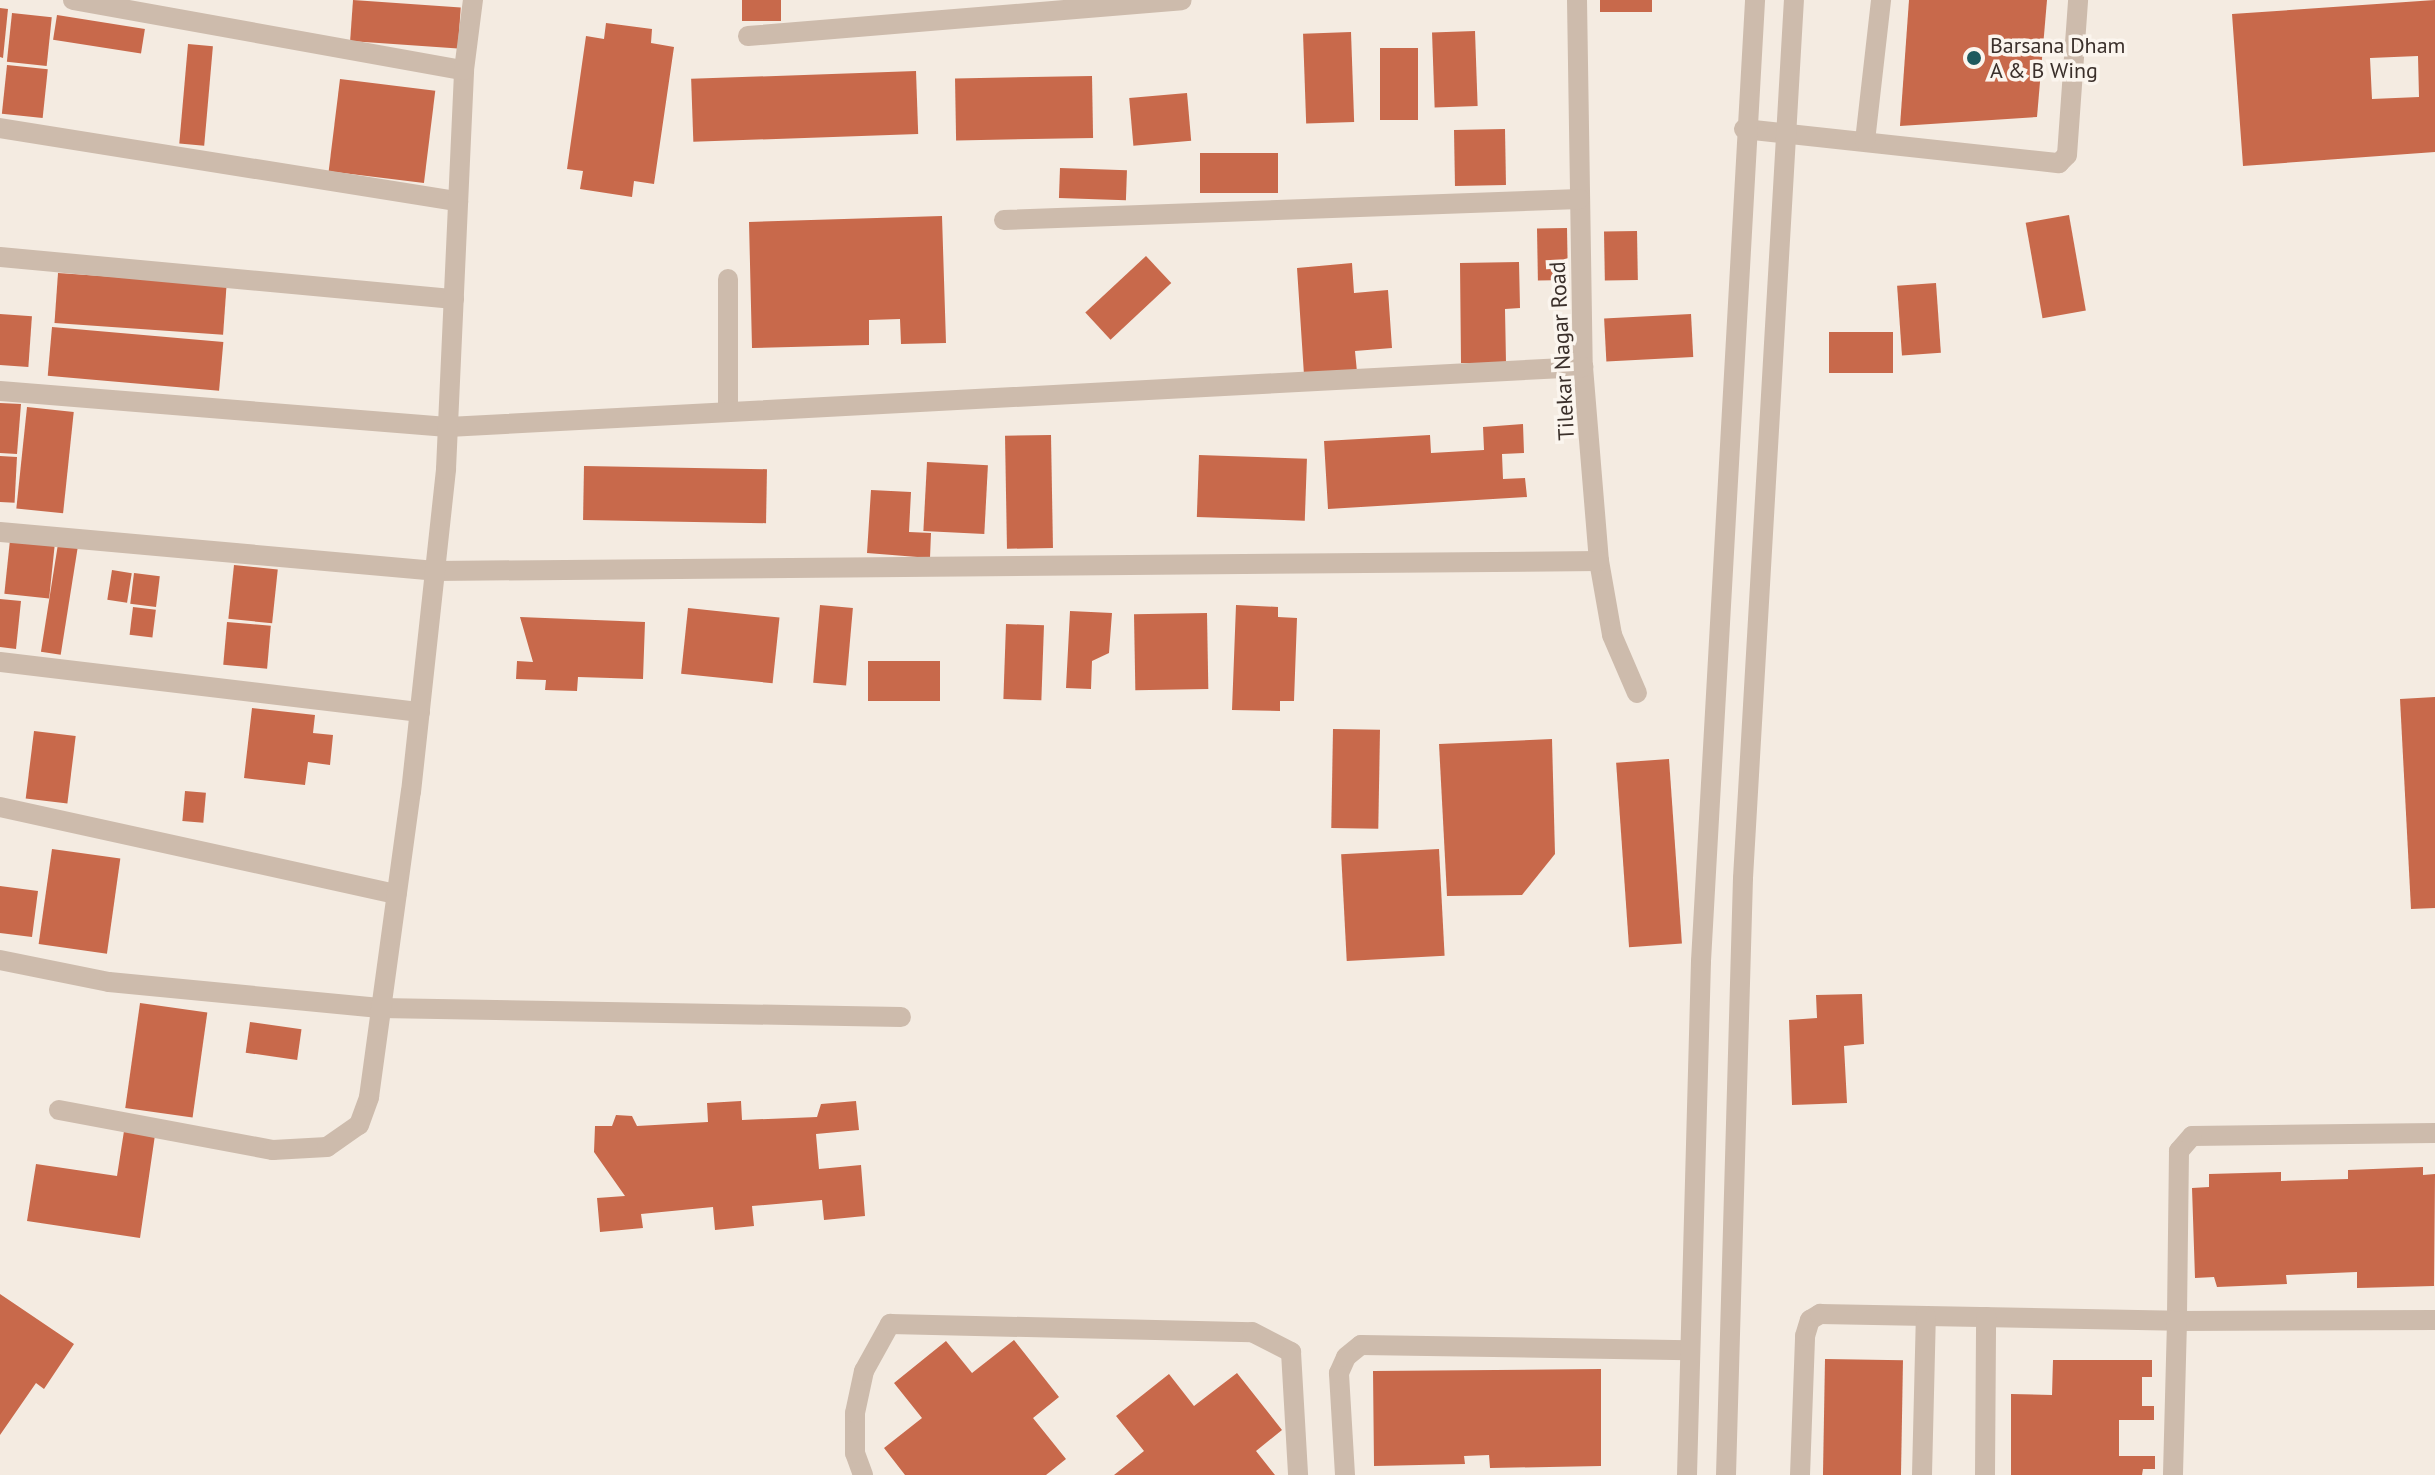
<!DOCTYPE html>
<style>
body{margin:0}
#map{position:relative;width:2435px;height:1475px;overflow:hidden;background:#f4ebe1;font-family:"PT Sans",sans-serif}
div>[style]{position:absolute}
.building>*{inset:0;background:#c8694b;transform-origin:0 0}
.minor>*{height:20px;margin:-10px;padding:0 10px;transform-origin:10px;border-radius:10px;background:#cdbbac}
.dots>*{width:22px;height:22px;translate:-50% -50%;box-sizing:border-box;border:4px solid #fbf5ee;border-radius:50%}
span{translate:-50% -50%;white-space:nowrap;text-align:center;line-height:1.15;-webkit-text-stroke:7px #fbf5ee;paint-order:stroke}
.poi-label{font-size:22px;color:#3b302b}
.left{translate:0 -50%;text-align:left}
.street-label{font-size:22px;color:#3b302b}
</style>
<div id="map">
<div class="building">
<div style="left:353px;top:0;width:108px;height:41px;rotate:4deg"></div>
<div style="left:742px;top:0;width:39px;height:21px"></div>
<div style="left:1600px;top:0;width:52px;height:12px"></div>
<div style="clip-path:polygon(1909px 0,2047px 0,2037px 117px,1900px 126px)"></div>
<div style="clip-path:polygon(evenodd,2435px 0,2435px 152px,2243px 166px,2232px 14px,2435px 0,2418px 56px,2419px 97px,2372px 99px,2370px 58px,2418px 56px)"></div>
<div style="clip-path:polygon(0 8px,8px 9px,3px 58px,0 57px)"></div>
<div style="left:12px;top:13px;width:40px;height:49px;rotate:6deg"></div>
<div style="left:57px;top:15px;width:89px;height:25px;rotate:9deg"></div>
<div style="clip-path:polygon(606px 23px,652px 29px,651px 43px,674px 47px,654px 184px,634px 181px,632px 197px,580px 189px,583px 171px,567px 169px,586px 36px,604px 39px)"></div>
<div style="left:1475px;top:31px;width:75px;height:43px;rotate:88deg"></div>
<div style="left:1351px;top:32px;width:90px;height:48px;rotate:88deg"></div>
<div style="left:188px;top:44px;width:25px;height:100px;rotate:5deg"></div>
<div style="left:1380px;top:48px;width:38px;height:72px"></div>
<div style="left:7px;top:65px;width:41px;height:49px;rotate:6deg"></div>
<div style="left:916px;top:71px;width:63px;height:225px;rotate:88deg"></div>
<div style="left:1092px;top:76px;width:62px;height:137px;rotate:89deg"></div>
<div style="left:340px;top:79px;width:96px;height:93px;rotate:7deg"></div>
<div style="left:1187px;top:93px;width:48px;height:58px;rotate:85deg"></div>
<div style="left:1505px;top:129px;width:56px;height:51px;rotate:89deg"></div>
<div style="left:1200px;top:153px;width:78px;height:40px"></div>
<div style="left:1060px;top:168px;width:67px;height:30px;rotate:2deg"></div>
<div style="left:2069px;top:215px;width:97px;height:44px;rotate:80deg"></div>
<div style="clip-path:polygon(942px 216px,946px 343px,901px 344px,900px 319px,869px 320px,869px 345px,752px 348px,749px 222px)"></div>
<div style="left:1567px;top:228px;width:52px;height:30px;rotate:89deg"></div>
<div style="left:1637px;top:231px;width:49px;height:33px;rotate:89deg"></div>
<div style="left:1146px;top:256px;width:37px;height:83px;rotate:47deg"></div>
<div style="clip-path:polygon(1519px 262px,1520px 308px,1505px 309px,1506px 363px,1461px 363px,1460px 263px)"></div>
<div style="clip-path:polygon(1352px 263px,1354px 293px,1388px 290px,1392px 348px,1355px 351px,1357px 372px,1304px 375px,1297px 268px)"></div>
<div style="left:58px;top:273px;width:169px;height:50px;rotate:4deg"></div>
<div style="left:1936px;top:283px;width:70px;height:39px;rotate:86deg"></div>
<div style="left:0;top:314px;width:32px;height:51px;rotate:4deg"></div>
<div style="left:1691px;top:314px;width:43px;height:87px;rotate:87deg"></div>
<div style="left:52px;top:327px;width:172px;height:49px;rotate:5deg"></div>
<div style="left:1829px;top:332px;width:64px;height:41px"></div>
<div style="clip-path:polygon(0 403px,21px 404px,17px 454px,0 453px)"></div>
<div style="left:27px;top:407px;width:47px;height:102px;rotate:6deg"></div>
<div style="clip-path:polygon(1523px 424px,1524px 453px,1502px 454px,1503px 479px,1525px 478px,1527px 497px,1328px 509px,1324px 441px,1430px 435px,1431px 453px,1484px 450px,1483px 427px)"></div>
<div style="left:1051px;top:435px;width:113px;height:46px;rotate:89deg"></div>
<div style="left:1199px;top:455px;width:108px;height:62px;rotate:2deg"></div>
<div style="left:0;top:456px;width:17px;height:46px;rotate:3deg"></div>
<div style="left:927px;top:462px;width:61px;height:69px;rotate:3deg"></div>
<div style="left:584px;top:466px;width:183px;height:54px;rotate:1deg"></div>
<div style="clip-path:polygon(871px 490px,911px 492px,909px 532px,931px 533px,930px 558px,867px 553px)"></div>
<div style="left:10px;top:540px;width:45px;height:54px;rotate:6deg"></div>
<div style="left:58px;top:544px;width:20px;height:109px;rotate:9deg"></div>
<div style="left:234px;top:565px;width:44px;height:54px;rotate:6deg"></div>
<div style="left:112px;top:570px;width:20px;height:30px;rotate:9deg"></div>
<div style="left:134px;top:573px;width:26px;height:31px;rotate:7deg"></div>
<div style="clip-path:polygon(0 599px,21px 601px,16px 649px,0 647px)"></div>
<div style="left:820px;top:605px;width:33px;height:78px;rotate:5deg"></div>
<div style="clip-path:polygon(1236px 605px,1278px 607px,1278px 617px,1297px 618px,1294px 701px,1280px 701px,1280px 711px,1232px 710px)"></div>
<div style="left:133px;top:607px;width:23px;height:28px;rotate:7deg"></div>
<div style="left:688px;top:608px;width:92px;height:66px;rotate:6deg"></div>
<div style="clip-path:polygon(1070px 611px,1112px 613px,1109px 653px,1092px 661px,1091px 689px,1066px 688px)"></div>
<div style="left:1207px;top:613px;width:76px;height:73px;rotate:89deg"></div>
<div style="clip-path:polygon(520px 617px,645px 622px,643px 679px,578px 677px,577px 691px,545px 690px,546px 680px,516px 679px,517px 661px,533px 662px)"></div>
<div style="left:227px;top:622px;width:44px;height:43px;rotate:5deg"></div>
<div style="left:1006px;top:624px;width:38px;height:75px;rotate:2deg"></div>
<div style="left:868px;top:661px;width:72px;height:40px"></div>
<div style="clip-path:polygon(2435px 697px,2435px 908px,2411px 909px,2400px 699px)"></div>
<div style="clip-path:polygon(252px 708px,315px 715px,313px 733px,333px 735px,330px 765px,308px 762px,305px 785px,244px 778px)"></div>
<div style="left:1333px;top:729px;width:47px;height:99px;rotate:1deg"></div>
<div style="left:34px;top:731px;width:42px;height:68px;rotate:7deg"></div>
<div style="clip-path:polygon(1552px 739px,1555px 854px,1522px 895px,1447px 896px,1439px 744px)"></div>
<div style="left:1669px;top:759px;width:185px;height:53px;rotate:86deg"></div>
<div style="left:185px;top:791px;width:21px;height:30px;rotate:5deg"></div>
<div style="left:52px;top:849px;width:69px;height:96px;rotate:8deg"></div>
<div style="left:1439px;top:849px;width:107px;height:98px;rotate:87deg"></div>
<div style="clip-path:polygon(0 886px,38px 891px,32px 937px,0 933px)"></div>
<div style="clip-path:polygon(1862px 994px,1864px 1044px,1844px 1046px,1847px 1103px,1792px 1105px,1789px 1020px,1817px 1018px,1816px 995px)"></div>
<div style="left:140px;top:1003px;width:68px;height:106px;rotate:8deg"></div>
<div style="left:250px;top:1022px;width:52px;height:31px;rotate:8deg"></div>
<div style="clip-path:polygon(741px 1101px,742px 1120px,817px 1117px,821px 1104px,856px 1101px,859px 1130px,816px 1134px,819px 1169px,861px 1165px,865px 1216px,824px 1220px,822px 1200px,752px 1206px,754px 1226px,715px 1230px,713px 1207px,641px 1214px,643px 1228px,600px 1232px,597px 1198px,625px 1196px,594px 1152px,595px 1126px,612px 1126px,616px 1115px,632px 1116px,637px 1126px,708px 1122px,707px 1103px)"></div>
<div style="clip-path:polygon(124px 1131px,155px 1135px,140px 1238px,27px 1221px,36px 1164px,117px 1176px)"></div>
<div style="clip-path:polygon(2423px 1167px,2423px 1175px,2435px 1174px,2434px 1286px,2357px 1288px,2357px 1272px,2286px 1275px,2287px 1284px,2217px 1287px,2214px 1277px,2195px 1278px,2192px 1188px,2209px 1187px,2209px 1174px,2281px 1172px,2281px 1181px,2348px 1179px,2348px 1170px)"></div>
<div style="clip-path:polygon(0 1294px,74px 1344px,44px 1389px,36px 1383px,0 1435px)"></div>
<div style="clip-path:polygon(1014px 1340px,1059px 1397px,1033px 1418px,1066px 1459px,1046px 1475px,905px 1475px,884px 1448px,922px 1418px,894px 1383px,946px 1341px,972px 1373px)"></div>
<div style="left:1825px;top:1359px;width:78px;height:116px;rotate:1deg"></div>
<div style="clip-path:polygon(2053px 1360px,2152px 1360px,2152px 1377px,2142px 1377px,2142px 1406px,2154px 1406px,2154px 1420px,2119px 1420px,2119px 1456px,2155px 1456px,2155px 1469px,2143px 1469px,2142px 1475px,2011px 1475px,2011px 1394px,2052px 1395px)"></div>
<div style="clip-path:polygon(1601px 1369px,1601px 1466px,1490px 1468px,1489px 1455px,1464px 1456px,1465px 1464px,1374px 1466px,1373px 1371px)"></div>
<div style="clip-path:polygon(1237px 1373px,1282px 1430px,1256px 1451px,1275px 1475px,1114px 1475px,1144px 1451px,1116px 1416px,1169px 1374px,1194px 1406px)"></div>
</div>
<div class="minor">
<div style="left:73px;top:0;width:397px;rotate:10.2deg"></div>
<div style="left:1577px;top:0;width:367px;rotate:89.1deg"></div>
<div style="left:1583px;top:367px;width:195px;rotate:85.3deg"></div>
<div style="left:1599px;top:561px;width:75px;rotate:80deg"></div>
<div style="left:1612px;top:635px;width:63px;rotate:66.7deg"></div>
<div style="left:748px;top:36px;width:435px;rotate:-4.7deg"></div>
<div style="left:0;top:128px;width:464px;rotate:9.1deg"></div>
<div style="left:1744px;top:129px;width:317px;rotate:6.2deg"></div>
<div style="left:2059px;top:163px;width:11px;rotate:-45deg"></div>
<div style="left:2067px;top:155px;width:155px;rotate:-85.9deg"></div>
<div style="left:1865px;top:141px;width:142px;rotate:-83.5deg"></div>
<div style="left:1004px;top:220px;width:576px;rotate:-2.09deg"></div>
<div style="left:0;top:257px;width:456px;rotate:5.3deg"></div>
<div style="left:728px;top:279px;width:133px;rotate:90deg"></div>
<div style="left:0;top:391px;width:449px;rotate:4.6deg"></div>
<div style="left:448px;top:427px;width:1137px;rotate:-3.03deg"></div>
<div style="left:0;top:532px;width:437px;rotate:5.1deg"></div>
<div style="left:435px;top:571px;width:1164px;rotate:-0.49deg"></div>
<div style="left:0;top:662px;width:423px;rotate:6.8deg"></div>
<div style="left:0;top:807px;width:406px;rotate:12.4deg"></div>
<div style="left:0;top:960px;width:111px;rotate:11.4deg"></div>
<div style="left:109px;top:982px;width:272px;rotate:5.5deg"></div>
<div style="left:380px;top:1008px;width:521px;rotate:0.99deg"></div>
<div style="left:59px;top:1110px;width:218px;rotate:10.6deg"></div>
<div style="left:273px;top:1150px;width:54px;rotate:-3.2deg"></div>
<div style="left:327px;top:1147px;width:39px;rotate:-35deg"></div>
<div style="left:359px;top:1125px;width:30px;rotate:-70deg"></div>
<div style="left:369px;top:1097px;width:308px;rotate:-82.2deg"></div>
<div style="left:411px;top:792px;width:325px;rotate:-83.8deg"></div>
<div style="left:446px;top:469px;width:399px;rotate:-87.4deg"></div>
<div style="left:464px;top:70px;width:71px;rotate:-82.7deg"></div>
<div style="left:2435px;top:1133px;width:243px;rotate:179.3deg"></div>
<div style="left:2192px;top:1136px;width:20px;rotate:131deg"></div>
<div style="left:2179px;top:1151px;width:170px;rotate:90.7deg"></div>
<div style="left:2177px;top:1321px;width:258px;rotate:-0.2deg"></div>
<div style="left:863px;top:1475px;width:23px;rotate:-110deg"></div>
<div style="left:855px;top:1453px;width:40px;rotate:-90deg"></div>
<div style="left:855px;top:1413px;width:43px;rotate:-77.9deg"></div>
<div style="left:864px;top:1371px;width:54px;rotate:-61deg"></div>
<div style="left:890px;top:1324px;width:362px;rotate:1.3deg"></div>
<div style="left:1252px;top:1332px;width:44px;rotate:27.1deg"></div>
<div style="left:1291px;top:1352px;width:123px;rotate:86.7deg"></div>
<div style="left:1345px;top:1475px;width:102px;rotate:-93.4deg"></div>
<div style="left:1339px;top:1373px;width:17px;rotate:-66deg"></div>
<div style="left:1346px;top:1357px;width:19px;rotate:-39deg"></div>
<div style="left:1361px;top:1345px;width:328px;rotate:0.9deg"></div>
<div style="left:1687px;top:1475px;width:514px;rotate:-88.44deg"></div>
<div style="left:1701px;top:961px;width:963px;rotate:-86.78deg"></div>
<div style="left:1726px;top:1475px;width:597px;rotate:-88.37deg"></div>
<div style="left:1743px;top:878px;width:879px;rotate:-86.68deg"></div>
<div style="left:1800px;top:1475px;width:139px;rotate:-87.9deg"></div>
<div style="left:1805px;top:1336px;width:17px;rotate:-73deg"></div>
<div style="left:1810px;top:1320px;width:12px;rotate:-31deg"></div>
<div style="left:1820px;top:1314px;width:357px;rotate:1.1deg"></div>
<div style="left:2177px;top:1321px;width:154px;rotate:91.5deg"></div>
<div style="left:1922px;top:1475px;width:159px;rotate:-88.6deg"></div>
<div style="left:1985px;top:1475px;width:158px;rotate:-89.6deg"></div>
</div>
<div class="dots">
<div style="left:1974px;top:58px;background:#1f5a5e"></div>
</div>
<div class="poi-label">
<span class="left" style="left:1990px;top:58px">Barsana Dham<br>A &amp; B Wing</span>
</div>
<div class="street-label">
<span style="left:1562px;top:351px;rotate:-93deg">Tilekar Nagar Road</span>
</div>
</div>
